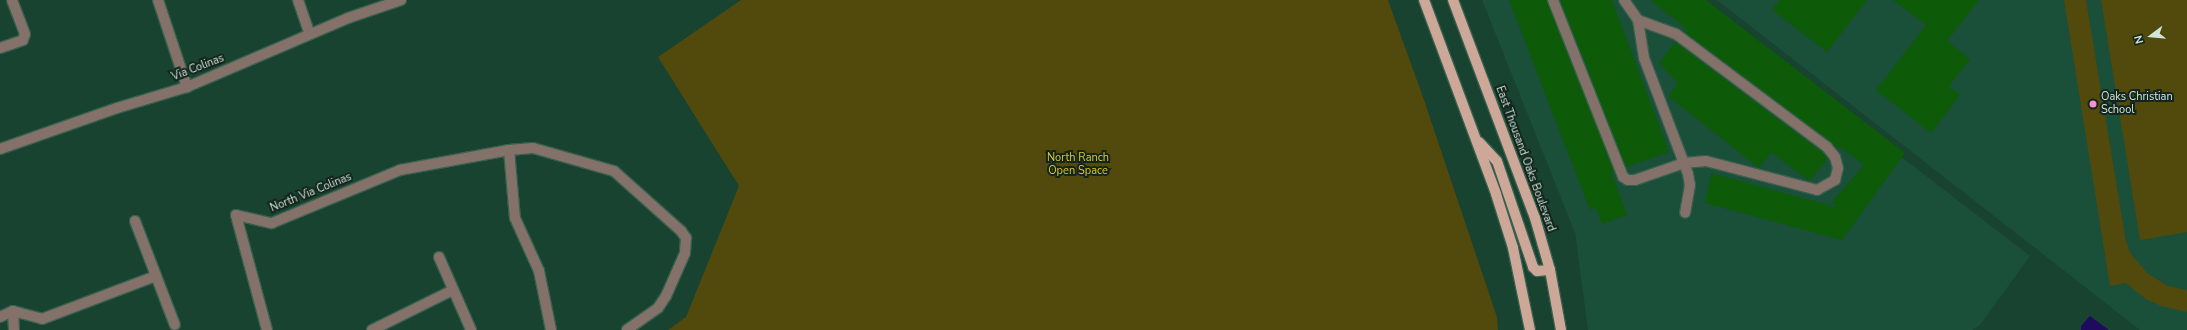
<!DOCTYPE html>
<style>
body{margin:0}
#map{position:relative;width:2187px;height:330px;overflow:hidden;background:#174330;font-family:"Nunito Sans",sans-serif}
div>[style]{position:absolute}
.built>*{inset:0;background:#1a4f39}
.green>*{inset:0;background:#514a0c}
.water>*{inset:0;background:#1e0b5d}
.building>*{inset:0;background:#0d5a08}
.roads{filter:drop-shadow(1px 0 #38604e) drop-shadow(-1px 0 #38604e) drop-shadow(0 1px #38604e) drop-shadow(0 -1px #38604e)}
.minor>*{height:10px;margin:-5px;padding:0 5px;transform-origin:5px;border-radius:5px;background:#847169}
.major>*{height:10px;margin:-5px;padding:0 5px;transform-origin:5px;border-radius:5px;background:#cda798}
.dots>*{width:11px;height:11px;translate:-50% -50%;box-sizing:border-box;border:2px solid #13251c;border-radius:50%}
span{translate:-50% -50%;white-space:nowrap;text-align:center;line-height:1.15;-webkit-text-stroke:4px #13251c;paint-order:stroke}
.street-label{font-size:11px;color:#cfe5d9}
.poi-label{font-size:11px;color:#cfe5d9}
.left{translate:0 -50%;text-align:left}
.park-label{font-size:11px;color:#dbc92d}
.north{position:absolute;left:2131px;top:16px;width:40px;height:40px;-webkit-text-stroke:3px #13251c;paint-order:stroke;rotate:254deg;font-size:11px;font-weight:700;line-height:16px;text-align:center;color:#cfe5d9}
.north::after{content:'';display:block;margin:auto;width:14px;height:18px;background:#cfe5d9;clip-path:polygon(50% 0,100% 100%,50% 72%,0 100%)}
</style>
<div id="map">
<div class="built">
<div style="clip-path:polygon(1482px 0,1698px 0,2030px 256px,1980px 325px,1972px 330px,1588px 330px,1575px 233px)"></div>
<div style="clip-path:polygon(1717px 0,2187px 0,2187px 330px,2140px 330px)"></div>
</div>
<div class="green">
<div style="clip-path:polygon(741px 0,1388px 0,1424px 100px,1497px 317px,1498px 330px,668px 330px,686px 317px,739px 186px,658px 57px)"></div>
<div style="clip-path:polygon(2064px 0,2086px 0,2126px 242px,2131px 254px,2147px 273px,2168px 286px,2187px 290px,2187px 312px,2161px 306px,2146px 299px,2126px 283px,2110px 286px)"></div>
<div style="clip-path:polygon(2101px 0,2187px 0,2187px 232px,2140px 240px)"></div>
</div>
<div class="water">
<div style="clip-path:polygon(2090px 316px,2106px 328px,2109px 330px,2081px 330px,2081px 326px)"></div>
</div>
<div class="building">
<div style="clip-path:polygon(1509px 0,1547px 0,1614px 171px,1611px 172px,1627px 215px,1602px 224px,1596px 208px,1590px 210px)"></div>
<div style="clip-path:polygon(1560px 0,1612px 0,1669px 152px,1626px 167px)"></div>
<div style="clip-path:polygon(1650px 0,1706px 0,1905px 153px,1842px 240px,1705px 203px,1711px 173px,1839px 208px,1832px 202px,1864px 165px,1839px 146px,1837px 149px,1831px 142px,1683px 31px,1686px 28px)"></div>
<div style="clip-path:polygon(1780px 0,1867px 0,1827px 52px,1772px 10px)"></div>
<div style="clip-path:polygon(1893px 0,1979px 0,1947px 41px,1970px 59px,1949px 86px,1960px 95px,1931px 133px,1876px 90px,1926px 25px)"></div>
<div style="clip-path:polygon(1675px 42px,1822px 152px,1828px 159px,1809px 181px,1771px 152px,1759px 168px,1668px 96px,1678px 83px,1659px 63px)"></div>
</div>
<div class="roads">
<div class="minor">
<div style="left:158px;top:0;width:92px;rotate:71.6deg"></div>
<div style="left:298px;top:0;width:36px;rotate:71deg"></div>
<div style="left:1553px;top:0;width:190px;rotate:68.4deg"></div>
<div style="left:1623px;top:177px;width:6px;rotate:31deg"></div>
<div style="left:1628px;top:180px;width:7px"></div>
<div style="left:1635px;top:180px;width:52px;rotate:-19.1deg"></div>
<div style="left:1684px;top:163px;width:22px;rotate:-5deg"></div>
<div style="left:1706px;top:161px;width:115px;rotate:14.6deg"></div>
<div style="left:1817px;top:190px;width:21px;rotate:-29deg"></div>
<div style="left:1835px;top:180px;width:12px;rotate:-76deg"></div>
<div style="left:1838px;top:168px;width:11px;rotate:-105deg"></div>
<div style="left:1835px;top:157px;width:13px;rotate:-129deg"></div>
<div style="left:1827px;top:147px;width:189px;rotate:-143.2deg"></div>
<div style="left:1676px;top:34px;width:40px;rotate:-159.8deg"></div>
<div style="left:1624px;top:0;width:24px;rotate:55deg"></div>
<div style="left:1638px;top:20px;width:38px;rotate:81deg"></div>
<div style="left:1644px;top:58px;width:124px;rotate:69.2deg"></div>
<div style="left:1688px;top:174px;width:11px;rotate:80deg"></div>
<div style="left:1690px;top:185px;width:28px;rotate:100deg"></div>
<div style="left:0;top:48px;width:24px;rotate:-19deg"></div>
<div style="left:23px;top:40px;width:6px;rotate:-72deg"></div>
<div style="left:25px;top:34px;width:36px;rotate:-111deg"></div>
<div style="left:0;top:149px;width:124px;rotate:-19.3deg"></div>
<div style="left:117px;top:108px;width:73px;rotate:-16.7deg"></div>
<div style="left:187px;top:87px;width:175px;rotate:-23.2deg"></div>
<div style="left:348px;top:18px;width:56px;rotate:-18.8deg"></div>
<div style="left:509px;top:150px;width:68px;rotate:85deg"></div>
<div style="left:515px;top:218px;width:58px;rotate:65.6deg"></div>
<div style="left:539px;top:271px;width:60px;rotate:78.5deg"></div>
<div style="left:135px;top:221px;width:111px;rotate:69deg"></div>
<div style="left:439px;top:257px;width:80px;rotate:66.3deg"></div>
<div style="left:13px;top:311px;width:19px;rotate:87deg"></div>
<div style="left:0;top:317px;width:14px;rotate:-25deg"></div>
<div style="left:13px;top:311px;width:30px;rotate:15deg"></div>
<div style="left:42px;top:319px;width:122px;rotate:-20.7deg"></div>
<div style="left:267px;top:330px;width:119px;rotate:-105.1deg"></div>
<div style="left:236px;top:215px;width:37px;rotate:13deg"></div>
<div style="left:272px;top:223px;width:139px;rotate:-22.5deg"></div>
<div style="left:400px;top:170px;width:111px;rotate:-10.4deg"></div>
<div style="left:509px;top:150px;width:24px;rotate:-5deg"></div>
<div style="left:533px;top:148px;width:84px;rotate:15.9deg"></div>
<div style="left:614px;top:171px;width:90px;rotate:41.8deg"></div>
<div style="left:681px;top:231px;width:9px;rotate:54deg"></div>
<div style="left:686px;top:238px;width:15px;rotate:94deg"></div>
<div style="left:685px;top:253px;width:47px;rotate:113.8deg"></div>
<div style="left:666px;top:296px;width:14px;rotate:124deg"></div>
<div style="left:658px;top:308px;width:38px;rotate:145deg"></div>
<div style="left:372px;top:330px;width:90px;rotate:-26.3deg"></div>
</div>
<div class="major">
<div style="left:1424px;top:0;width:207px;rotate:69.6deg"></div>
<div style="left:1496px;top:194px;width:57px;rotate:72.5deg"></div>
<div style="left:1513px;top:248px;width:84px;rotate:78.3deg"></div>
<div style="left:1453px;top:0;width:233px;rotate:69.4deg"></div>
<div style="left:1535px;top:218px;width:54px;rotate:73.9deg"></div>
<div style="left:1550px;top:270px;width:61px;rotate:79.6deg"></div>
<div style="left:1479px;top:142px;width:26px;rotate:47deg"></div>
<div style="left:1497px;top:161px;width:112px;rotate:71.2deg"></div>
<div style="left:1533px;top:267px;width:6px;rotate:45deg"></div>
<div style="left:1537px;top:271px;width:13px;rotate:-4deg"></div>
</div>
</div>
<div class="dots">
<div style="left:2093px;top:104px;background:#f590d1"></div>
</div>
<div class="street-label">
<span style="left:198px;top:68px;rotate:-21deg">Via Colinas</span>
<span style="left:1525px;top:159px;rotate:70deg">East Thousand Oaks Boulevard</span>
<span style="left:311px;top:193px;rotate:-22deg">North Via Colinas</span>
</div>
<div class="poi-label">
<span class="left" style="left:2101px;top:104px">Oaks Christian<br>School</span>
</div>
<div class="park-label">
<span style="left:1078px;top:165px">North Ranch<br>Open Space</span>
</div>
<div class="north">N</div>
</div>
